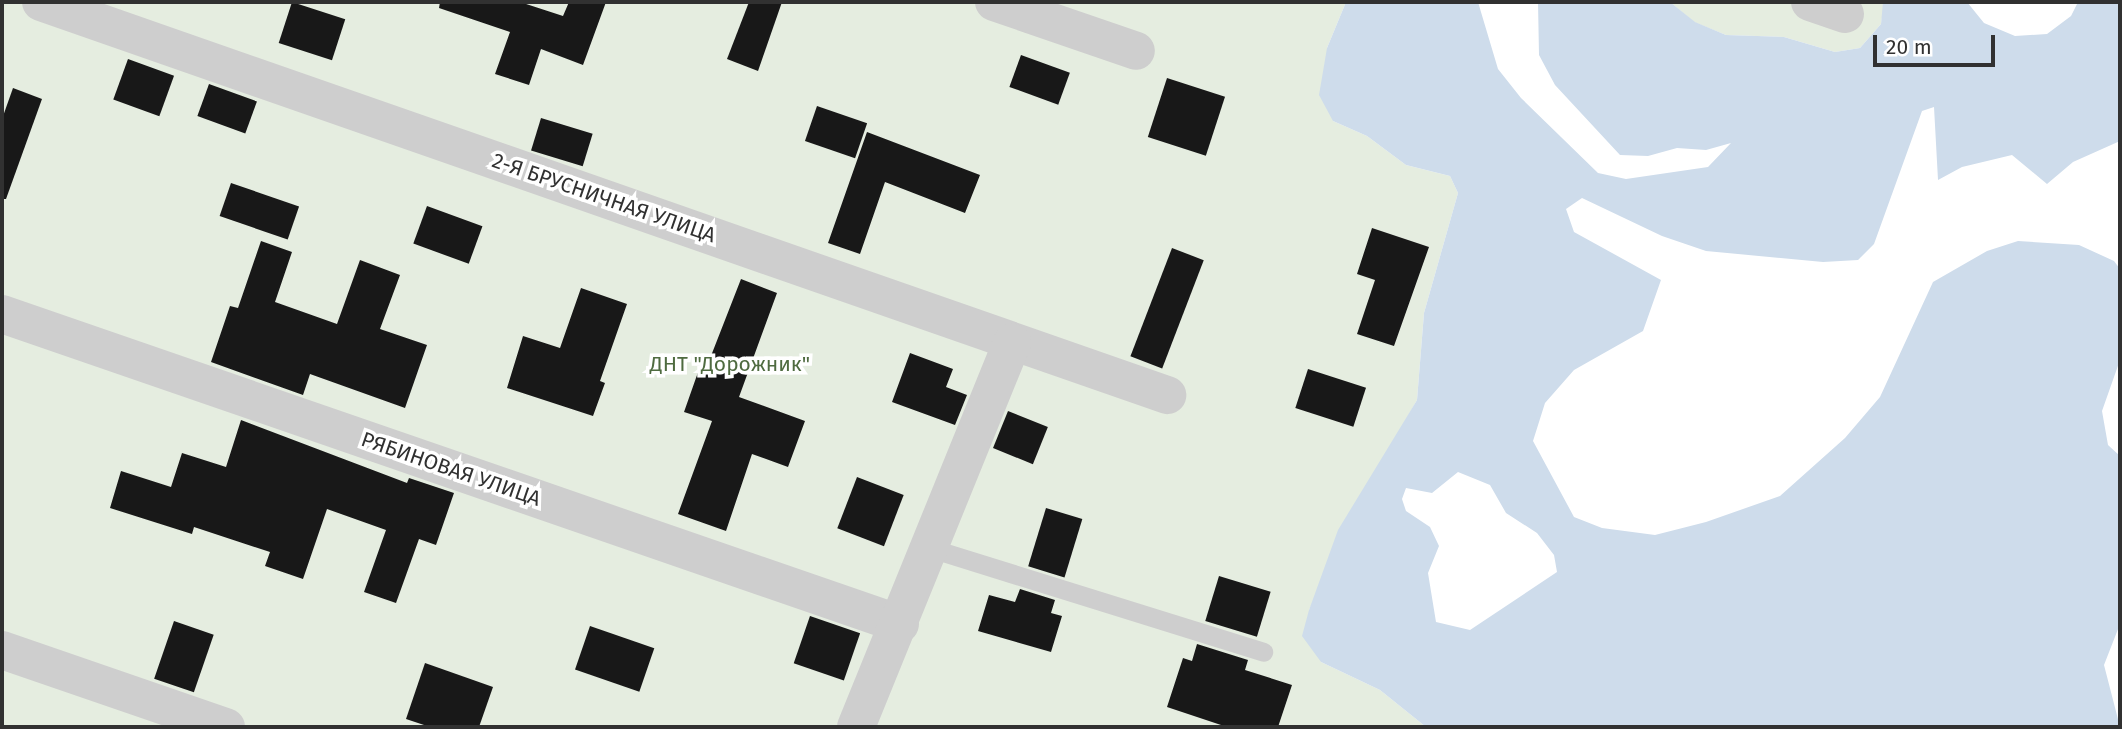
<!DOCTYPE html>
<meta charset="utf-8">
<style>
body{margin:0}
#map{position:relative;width:2122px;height:729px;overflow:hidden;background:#fff;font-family:"Fira Sans",sans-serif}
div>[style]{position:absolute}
.green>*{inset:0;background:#e5ede0}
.water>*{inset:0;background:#cedceb}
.building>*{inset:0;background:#181818;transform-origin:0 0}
.service>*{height:19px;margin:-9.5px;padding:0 9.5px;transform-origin:9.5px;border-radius:9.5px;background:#cecece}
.minor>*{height:38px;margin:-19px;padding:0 19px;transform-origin:19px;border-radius:19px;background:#cecece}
span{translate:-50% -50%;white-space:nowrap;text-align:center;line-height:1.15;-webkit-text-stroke:7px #fff;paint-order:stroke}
.street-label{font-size:21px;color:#313131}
.park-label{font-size:21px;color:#4f6b40}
.frame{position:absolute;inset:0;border:4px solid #313131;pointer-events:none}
.scale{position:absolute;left:1873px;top:35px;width:122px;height:32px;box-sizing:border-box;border:4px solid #313131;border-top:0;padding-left:9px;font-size:21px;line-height:24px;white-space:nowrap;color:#313131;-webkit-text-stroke:5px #fff;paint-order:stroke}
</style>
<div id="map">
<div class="green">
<div style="clip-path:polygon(2px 2px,1346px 2px,1327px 48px,1333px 121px,1367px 136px,1406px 165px,1450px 176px,1458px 193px,1424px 313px,1417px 400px,1376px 472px,1309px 610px,1321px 662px,1380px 690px,1426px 727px,2px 727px)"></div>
<div style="clip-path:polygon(1670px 2px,1883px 2px,1884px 3px,1881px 24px,1860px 48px,1835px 52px,1784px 37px,1726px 35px,1694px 22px)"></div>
</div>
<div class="water">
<div style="clip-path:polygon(evenodd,1346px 2px,1478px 2px,1498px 69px,1521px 98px,1598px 173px,1626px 179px,1708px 167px,1731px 143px,1706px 150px,1677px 148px,1648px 156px,1620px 155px,1555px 85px,1539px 55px,1538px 2px,1670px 2px,1695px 22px,1726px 35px,1784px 37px,1835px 52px,1860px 48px,1881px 24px,1883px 2px,1967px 2px,1984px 23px,2015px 36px,2047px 34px,2071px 16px,2078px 2px,2120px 2px,2120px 141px,2073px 162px,2047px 184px,2012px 155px,1962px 167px,1938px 180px,1934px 107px,1922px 111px,1874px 244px,1858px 260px,1823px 262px,1706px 251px,1662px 236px,1582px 198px,1566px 209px,1574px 232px,1661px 280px,1643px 331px,1574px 370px,1545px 403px,1533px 441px,1574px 517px,1602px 528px,1655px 535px,1706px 522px,1780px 496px,1845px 438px,1880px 397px,1933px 282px,1987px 251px,2018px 241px,2079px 245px,2114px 261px,2120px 269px,2120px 360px,2102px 411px,2108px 445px,2120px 456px,2120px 624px,2104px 665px,2120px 727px,1426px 727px,1380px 690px,1321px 662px,1302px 636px,1309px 610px,1338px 530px,1417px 400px,1424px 313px,1458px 193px,1450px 176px,1406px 165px,1367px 136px,1333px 121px,1319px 95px,1327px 48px,1346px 2px,1458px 472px,1490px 485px,1506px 513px,1537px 533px,1554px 555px,1557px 572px,1470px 630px,1436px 622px,1428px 573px,1439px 546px,1430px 527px,1406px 511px,1402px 499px,1406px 488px,1432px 493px,1458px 472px)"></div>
</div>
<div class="building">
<div style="left:292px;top:2px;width:56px;height:43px;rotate:18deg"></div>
<div style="clip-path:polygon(440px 2px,520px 2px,563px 16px,569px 2px,606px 2px,583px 65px,541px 49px,529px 85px,495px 74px,510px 32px,439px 8px)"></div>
<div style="clip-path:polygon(749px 2px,782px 2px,758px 71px,727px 59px)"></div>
<div style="left:1021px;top:55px;width:52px;height:34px;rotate:20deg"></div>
<div style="left:128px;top:59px;width:49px;height:43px;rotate:20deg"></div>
<div style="left:1167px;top:78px;width:61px;height:62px;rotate:18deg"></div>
<div style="left:209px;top:84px;width:51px;height:34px;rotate:20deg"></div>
<div style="clip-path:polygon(13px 88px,42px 99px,6px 199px,2px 199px,2px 119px)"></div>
<div style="left:817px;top:106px;width:53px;height:37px;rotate:19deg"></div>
<div style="left:541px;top:118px;width:54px;height:34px;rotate:17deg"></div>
<div style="clip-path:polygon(867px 132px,980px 175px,965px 213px,885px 182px,860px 254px,828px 243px)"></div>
<div style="left:231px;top:183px;width:72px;height:35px;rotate:19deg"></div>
<div style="left:427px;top:206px;width:59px;height:40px;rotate:20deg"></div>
<div style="clip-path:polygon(1372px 228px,1429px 247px,1394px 346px,1357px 334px,1375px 280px,1357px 274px)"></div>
<div style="clip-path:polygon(261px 241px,292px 252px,275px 302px,337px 324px,360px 260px,400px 275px,380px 329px,427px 345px,405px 408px,310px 374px,303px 395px,211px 362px,230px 306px,238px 308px)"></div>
<div style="left:1172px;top:248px;width:34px;height:116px;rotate:21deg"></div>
<div style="clip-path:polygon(741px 279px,777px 293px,739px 397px,805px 421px,788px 467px,752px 454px,726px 531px,678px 514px,712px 421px,684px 412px,703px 358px,709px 361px)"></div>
<div style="clip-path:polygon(581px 288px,627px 304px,600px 381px,605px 383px,593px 416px,507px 388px,523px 336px,560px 348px)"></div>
<div style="clip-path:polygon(910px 353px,953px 369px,946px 387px,967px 395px,955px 425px,892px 402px)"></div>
<div style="left:1308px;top:369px;width:61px;height:41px;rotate:18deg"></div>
<div style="left:1008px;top:411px;width:43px;height:40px;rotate:22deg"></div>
<div style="clip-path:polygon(241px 420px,407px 483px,409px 478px,454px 493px,436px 545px,419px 539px,396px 603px,364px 592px,386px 530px,327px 509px,303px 579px,265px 566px,270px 552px,194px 527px,192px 534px,110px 508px,121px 471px,171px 487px,182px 453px,226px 467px)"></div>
<div style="left:857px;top:477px;width:50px;height:55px;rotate:21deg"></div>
<div style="left:1046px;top:508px;width:38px;height:61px;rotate:17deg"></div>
<div style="left:1219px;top:576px;width:54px;height:47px;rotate:17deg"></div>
<div style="clip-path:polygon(1020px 589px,1055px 600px,1051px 613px,1062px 616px,1051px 652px,978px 631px,989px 595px,1015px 602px)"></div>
<div style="left:810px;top:616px;width:53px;height:50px;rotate:19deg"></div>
<div style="left:174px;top:621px;width:42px;height:61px;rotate:19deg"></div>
<div style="left:590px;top:626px;width:68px;height:46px;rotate:19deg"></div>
<div style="clip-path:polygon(1197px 644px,1248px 660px,1245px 670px,1292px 685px,1278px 727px,1227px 727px,1167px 707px,1183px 658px,1192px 661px)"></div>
<div style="clip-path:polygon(425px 663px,493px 687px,479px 727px,430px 727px,406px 719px)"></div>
</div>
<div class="service">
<div style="left:930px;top:548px;width:349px;rotate:17.3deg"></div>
</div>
<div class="minor">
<div style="left:41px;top:2px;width:1193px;rotate:19.24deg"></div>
<div style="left:994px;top:2px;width:150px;rotate:19deg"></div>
<div style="left:1810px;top:2px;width:37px;rotate:19deg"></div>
<div style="left:2px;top:314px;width:950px;rotate:19.05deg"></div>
<div style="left:2px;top:650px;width:237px;rotate:19deg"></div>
<div style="left:856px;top:727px;width:415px;rotate:-67.9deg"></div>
</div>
<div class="street-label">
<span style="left:604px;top:198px;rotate:19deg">2-Я БРУСНИЧНАЯ УЛИЦА</span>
<span style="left:451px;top:469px;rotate:19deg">РЯБИНОВАЯ УЛИЦА</span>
</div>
<div class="park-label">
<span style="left:730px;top:364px">ДНТ "Дорожник"</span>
</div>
<div class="frame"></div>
<div class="scale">20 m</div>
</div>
